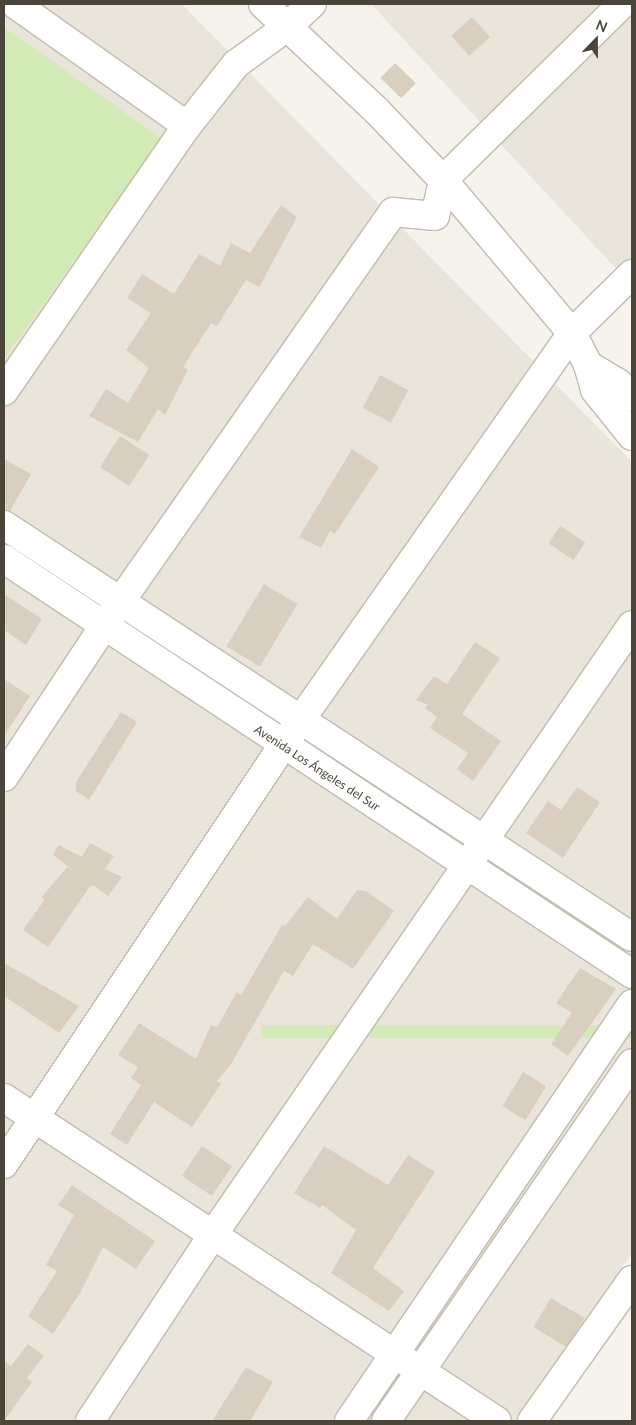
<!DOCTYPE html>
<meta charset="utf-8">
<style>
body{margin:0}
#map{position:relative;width:636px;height:1425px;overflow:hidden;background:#f6f3ec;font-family:Lato,sans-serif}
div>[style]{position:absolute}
.residential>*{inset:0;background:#eae5da}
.green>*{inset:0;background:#d2eab5;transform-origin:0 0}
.building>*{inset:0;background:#d8cfc1;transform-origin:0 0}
.roads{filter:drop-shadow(1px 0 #c2bbae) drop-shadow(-1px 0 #c2bbae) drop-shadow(0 1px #c2bbae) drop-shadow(0 -1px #c2bbae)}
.minor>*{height:28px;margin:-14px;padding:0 14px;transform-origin:14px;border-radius:14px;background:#fff}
span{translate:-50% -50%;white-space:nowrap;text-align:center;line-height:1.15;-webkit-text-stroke:4.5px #fff;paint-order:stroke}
.street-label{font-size:12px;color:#4b4439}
.frame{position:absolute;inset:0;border:5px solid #4b4439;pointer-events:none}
.north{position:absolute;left:571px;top:15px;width:50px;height:50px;-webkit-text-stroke:4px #fff;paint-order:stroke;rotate:22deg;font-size:14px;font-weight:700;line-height:20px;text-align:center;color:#4b4439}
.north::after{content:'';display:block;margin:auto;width:18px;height:22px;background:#4b4439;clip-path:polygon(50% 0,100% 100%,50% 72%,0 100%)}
</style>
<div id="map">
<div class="residential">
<div style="clip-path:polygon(4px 4px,182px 4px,632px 462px,632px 1253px,516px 1421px,4px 1421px)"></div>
<div style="clip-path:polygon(371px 4px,632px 4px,632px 286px)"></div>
</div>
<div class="green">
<div style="clip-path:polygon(4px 27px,161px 138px,4px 359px)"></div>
<div style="left:144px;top:631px;width:144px;height:7px;rotate:33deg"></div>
<div style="left:323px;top:752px;width:147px;height:7px;rotate:33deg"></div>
<div style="left:506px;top:870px;width:142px;height:7px;rotate:33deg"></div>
<div style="left:632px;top:1025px;width:13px;height:370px;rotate:90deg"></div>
</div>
<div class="building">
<div style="left:472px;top:17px;width:27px;height:28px;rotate:48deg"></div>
<div style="left:395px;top:63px;width:29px;height:21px;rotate:44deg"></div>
<div style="clip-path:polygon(281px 205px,297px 217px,259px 287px,246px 280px,217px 326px,211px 323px,183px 367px,188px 370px,165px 415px,158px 409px,138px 442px,89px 416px,106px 389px,128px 403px,149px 368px,126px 350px,151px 313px,127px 298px,142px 274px,174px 294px,199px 254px,220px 266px,231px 243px,250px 253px)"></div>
<div style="left:380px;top:375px;width:32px;height:37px;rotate:28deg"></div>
<div style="left:120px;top:436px;width:35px;height:37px;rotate:33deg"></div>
<div style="clip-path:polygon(352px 449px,379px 467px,335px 534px,330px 531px,321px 548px,299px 537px)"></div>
<div style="clip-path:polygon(4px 459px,31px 474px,10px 511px,4px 510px)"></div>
<div style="left:560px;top:526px;width:30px;height:21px;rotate:33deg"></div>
<div style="left:264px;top:584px;width:39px;height:73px;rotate:31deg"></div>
<div style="clip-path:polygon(4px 594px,42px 619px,26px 645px,4px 630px)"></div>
<div style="clip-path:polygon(475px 642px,500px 658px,462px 714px,501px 741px,473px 781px,457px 769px,468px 753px,430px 728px,437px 717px,425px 708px,428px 705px,416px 700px,434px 676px,447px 684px)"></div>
<div style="clip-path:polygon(4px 679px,30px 696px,4px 736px)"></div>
<div style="clip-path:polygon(121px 712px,137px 722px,89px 800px,76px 791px,76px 782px)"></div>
<div style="clip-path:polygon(577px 787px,600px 802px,563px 858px,526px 833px,548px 801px,561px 810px)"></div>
<div style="clip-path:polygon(90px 843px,114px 856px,105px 869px,122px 877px,108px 896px,93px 885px,89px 888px,48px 947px,23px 930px,45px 899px,42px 897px,67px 867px,74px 871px,53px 855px,59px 845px,82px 857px)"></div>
<div style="clip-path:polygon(357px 890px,366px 891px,394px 911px,353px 969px,313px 944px,293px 976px,284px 971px,231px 1064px,217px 1081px,221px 1084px,192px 1127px,154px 1102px,127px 1145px,110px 1134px,141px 1085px,131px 1078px,138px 1067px,118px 1055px,139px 1023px,196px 1059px,211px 1025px,217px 1027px,237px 992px,241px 995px,282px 925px,285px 926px,308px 897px,337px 919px)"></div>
<div style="clip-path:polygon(4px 963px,79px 1006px,59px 1033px,4px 996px)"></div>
<div style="clip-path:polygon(580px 968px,616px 989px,568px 1056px,551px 1044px,572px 1013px,556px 1003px)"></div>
<div style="left:523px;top:1072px;width:27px;height:40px;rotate:31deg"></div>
<div style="left:202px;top:1146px;width:36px;height:36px;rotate:34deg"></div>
<div style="clip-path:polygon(324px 1146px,388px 1185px,408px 1155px,435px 1172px,373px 1268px,404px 1291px,389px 1311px,331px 1273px,356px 1230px,322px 1205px,320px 1208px,294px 1193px)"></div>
<div style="clip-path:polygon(72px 1185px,155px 1241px,136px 1269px,103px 1247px,80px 1293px,53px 1334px,28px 1316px,57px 1271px,46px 1265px,74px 1215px,58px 1205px)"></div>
<div style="left:551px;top:1298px;width:39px;height:34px;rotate:31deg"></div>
<div style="clip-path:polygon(28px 1344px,44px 1356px,27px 1378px,32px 1382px,4px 1421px,4px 1361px,11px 1366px)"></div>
<div style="clip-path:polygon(246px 1367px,273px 1382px,250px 1421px,212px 1421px)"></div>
</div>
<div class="roads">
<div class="minor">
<div style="left:15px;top:4px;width:211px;rotate:35.3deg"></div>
<div style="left:263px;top:4px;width:156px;rotate:43.2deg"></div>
<div style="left:377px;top:111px;width:95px;rotate:46.3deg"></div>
<div style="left:443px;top:180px;width:200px;rotate:49.9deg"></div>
<div style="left:572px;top:333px;width:36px;rotate:63deg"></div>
<div style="left:588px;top:365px;width:26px;rotate:74deg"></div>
<div style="left:595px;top:390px;width:59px;rotate:51.2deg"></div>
<div style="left:588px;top:365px;width:35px;rotate:31deg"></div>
<div style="left:618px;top:383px;width:20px;rotate:45deg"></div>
<div style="left:4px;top:391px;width:322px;rotate:-55.4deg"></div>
<div style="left:187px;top:126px;width:79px;rotate:-51.7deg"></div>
<div style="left:236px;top:64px;width:63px;rotate:-36deg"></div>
<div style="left:287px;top:27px;width:34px;rotate:-43deg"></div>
<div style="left:4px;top:525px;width:751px;rotate:33.27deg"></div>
<div style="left:4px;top:559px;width:753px;rotate:33.46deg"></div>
<div style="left:4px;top:777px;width:210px;rotate:-56.5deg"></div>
<div style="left:120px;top:602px;width:476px;rotate:-55deg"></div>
<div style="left:393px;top:212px;width:42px;rotate:5.4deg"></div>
<div style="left:435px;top:216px;width:37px;rotate:-77deg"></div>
<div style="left:443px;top:180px;width:251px;rotate:-44.5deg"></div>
<div style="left:4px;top:1098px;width:589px;rotate:33.23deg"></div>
<div style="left:4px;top:1164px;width:503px;rotate:-56.34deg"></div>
<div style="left:283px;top:745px;width:503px;rotate:-54.95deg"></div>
<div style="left:572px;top:333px;width:84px;rotate:-44.5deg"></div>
<div style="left:90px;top:1421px;width:222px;rotate:-56.6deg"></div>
<div style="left:212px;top:1236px;width:741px;rotate:-55.5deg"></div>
<div style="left:349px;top:1421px;width:504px;rotate:-55.84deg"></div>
<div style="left:386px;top:1421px;width:434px;rotate:-55.5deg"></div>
<div style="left:532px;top:1421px;width:173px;rotate:-54.7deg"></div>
</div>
</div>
<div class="street-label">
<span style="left:317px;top:768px;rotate:33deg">Avenida Los Ángeles del Sur</span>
</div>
<div class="frame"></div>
<div class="north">N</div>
</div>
